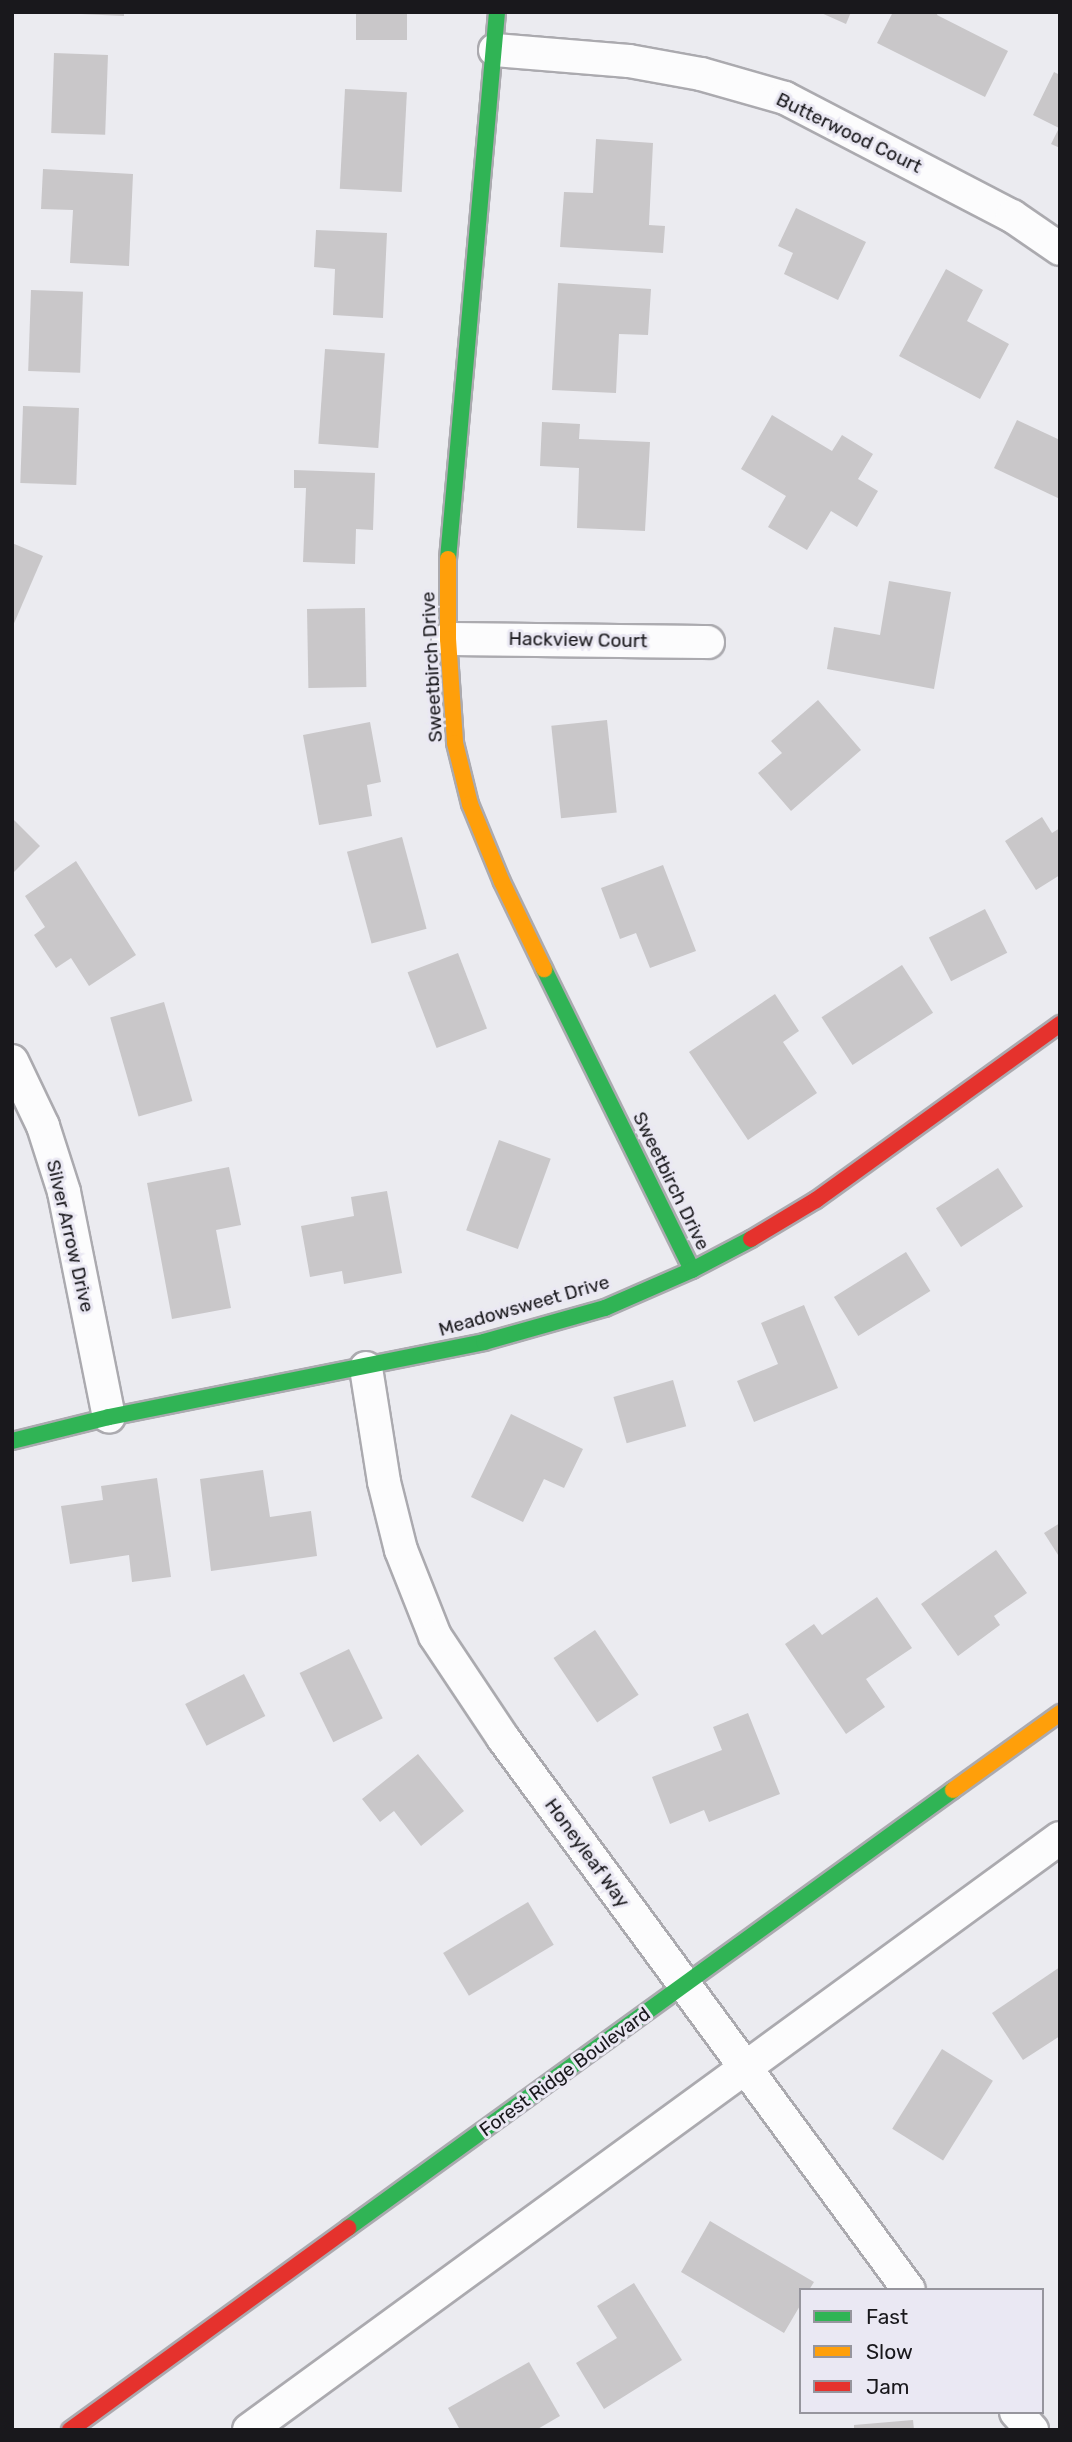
<!DOCTYPE html>
<style>
body{margin:0}
#map{position:relative;width:1072px;height:2442px;overflow:hidden;background:#ebebf0;font-family:Rubik,sans-serif}
div>[style]{position:absolute}
.building>*{inset:0;background:#c9c7c9;transform-origin:0 0}
.roads{filter:drop-shadow(2px 0 #abaaaf) drop-shadow(-2px 0 #abaaaf) drop-shadow(0 2px #abaaaf) drop-shadow(0 -2px #abaaaf)}
.street>*{height:32px;margin:-16px;padding:0 16px;transform-origin:16px;border-radius:16px;background:#fcfcfd}
.fast>*{height:16px;margin:-8px;padding:0 8px;transform-origin:8px;border-radius:8px;background:#30b455}
.slow>*{height:16px;margin:-8px;padding:0 8px;transform-origin:8px;border-radius:8px;background:#ff9f0a}
.jam>*{height:16px;margin:-8px;padding:0 8px;transform-origin:8px;border-radius:8px;background:#e5322d}
span{translate:-50% -50%;white-space:nowrap;text-align:center;line-height:1.15;-webkit-text-stroke:6px #eae8f3;paint-order:stroke}
.street-label{font-size:19px;color:#19181c}
.frame{position:absolute;inset:0;border:14px solid #19181c;pointer-events:none}
.legend{position:absolute;left:799px;top:2288px;width:245px;height:126px;box-sizing:border-box;background:#eae8f3;border:2px solid #96959d;margin:0;padding:9px 12px;list-style:none;font-size:21px;color:#19181c}
.legend li{display:flex;align-items:center;gap:14px;height:35px}
.legend b{width:35px;border:2px solid #96959d}
</style>
<div id="map">
<div class="building">
<div style="clip-path:polygon(81px 12px,124px 12px,124px 16px,81px 14px)"></div>
<div style="left:356px;top:12px;width:51px;height:28px"></div>
<div style="clip-path:polygon(819px 12px,851px 12px,846px 24px)"></div>
<div style="clip-path:polygon(893px 12px,938px 12px,937px 15px,1008px 51px,985px 97px,877px 43px)"></div>
<div style="left:54px;top:53px;width:54px;height:80px;rotate:2deg"></div>
<div style="clip-path:polygon(1054px 72px,1060px 75px,1060px 148px,1051px 144px,1059px 128px,1033px 115px)"></div>
<div style="left:345px;top:89px;width:62px;height:100px;rotate:3deg"></div>
<div style="clip-path:polygon(596px 139px,653px 143px,649px 225px,665px 226px,663px 253px,560px 247px,564px 192px,593px 193px)"></div>
<div style="clip-path:polygon(43px 169px,133px 174px,129px 266px,70px 263px,73px 210px,41px 209px)"></div>
<div style="clip-path:polygon(796px 208px,866px 242px,838px 300px,784px 274px,793px 253px,778px 246px)"></div>
<div style="clip-path:polygon(316px 230px,387px 233px,383px 318px,333px 315px,335px 269px,314px 267px)"></div>
<div style="clip-path:polygon(946px 269px,983px 290px,967px 321px,1009px 344px,980px 399px,899px 356px)"></div>
<div style="clip-path:polygon(558px 283px,651px 289px,648px 335px,619px 334px,616px 393px,552px 390px)"></div>
<div style="left:31px;top:290px;width:52px;height:81px;rotate:2deg"></div>
<div style="left:325px;top:349px;width:60px;height:95px;rotate:4deg"></div>
<div style="left:23px;top:406px;width:56px;height:77px;rotate:2deg"></div>
<div style="clip-path:polygon(772px 415px,832px 451px,842px 435px,873px 454px,858px 479px,878px 491px,857px 527px,831px 511px,807px 550px,768px 527px,786px 496px,741px 469px)"></div>
<div style="clip-path:polygon(1017px 420px,1060px 440px,1060px 499px,994px 468px)"></div>
<div style="clip-path:polygon(542px 422px,580px 424px,579px 439px,650px 442px,645px 531px,577px 528px,579px 468px,540px 466px)"></div>
<div style="clip-path:polygon(294px 470px,375px 473px,373px 530px,356px 529px,355px 564px,303px 562px,306px 488px,294px 488px)"></div>
<div style="clip-path:polygon(12px 543px,43px 556px,12px 628px)"></div>
<div style="clip-path:polygon(889px 581px,951px 592px,934px 689px,827px 669px,834px 627px,880px 635px)"></div>
<div style="left:365px;top:608px;width:79px;height:58px;rotate:89deg"></div>
<div style="clip-path:polygon(818px 700px,861px 750px,791px 811px,758px 773px,782px 753px,771px 741px)"></div>
<div style="left:607px;top:720px;width:93px;height:56px;rotate:84deg"></div>
<div style="clip-path:polygon(370px 722px,381px 782px,367px 785px,372px 816px,319px 825px,303px 735px)"></div>
<div style="clip-path:polygon(1042px 817px,1052px 833px,1060px 828px,1060px 875px,1036px 890px,1005px 841px)"></div>
<div style="clip-path:polygon(12px 818px,40px 846px,12px 874px)"></div>
<div style="left:402px;top:837px;width:95px;height:57px;rotate:75deg"></div>
<div style="clip-path:polygon(76px 861px,136px 955px,89px 986px,71px 958px,56px 968px,34px 935px,45px 927px,25px 896px)"></div>
<div style="clip-path:polygon(663px 865px,696px 951px,650px 968px,636px 933px,620px 939px,601px 888px)"></div>
<div style="left:985px;top:909px;width:49px;height:63px;rotate:63deg"></div>
<div style="left:458px;top:953px;width:81px;height:54px;rotate:69deg"></div>
<div style="left:902px;top:965px;width:57px;height:96px;rotate:57deg"></div>
<div style="clip-path:polygon(775px 994px,799px 1031px,783px 1042px,817px 1093px,748px 1140px,689px 1052px)"></div>
<div style="left:164px;top:1002px;width:103px;height:56px;rotate:74deg"></div>
<div style="left:499px;top:1140px;width:55px;height:96px;rotate:20deg"></div>
<div style="clip-path:polygon(229px 1167px,241px 1225px,216px 1230px,231px 1308px,172px 1319px,147px 1183px)"></div>
<div style="left:998px;top:1168px;width:46px;height:74px;rotate:57deg"></div>
<div style="clip-path:polygon(387px 1191px,402px 1273px,344px 1284px,342px 1271px,310px 1277px,301px 1226px,354px 1216px,351px 1197px)"></div>
<div style="left:906px;top:1252px;width:46px;height:85px;rotate:58deg"></div>
<div style="clip-path:polygon(804px 1305px,838px 1388px,754px 1422px,737px 1381px,778px 1364px,761px 1323px)"></div>
<div style="left:673px;top:1380px;width:48px;height:62px;rotate:74deg"></div>
<div style="clip-path:polygon(511px 1414px,583px 1449px,564px 1488px,544px 1479px,523px 1522px,471px 1497px)"></div>
<div style="clip-path:polygon(263px 1470px,270px 1517px,311px 1511px,317px 1556px,211px 1571px,200px 1479px)"></div>
<div style="clip-path:polygon(157px 1478px,171px 1577px,132px 1582px,129px 1555px,70px 1564px,61px 1506px,103px 1500px,101px 1486px)"></div>
<div style="clip-path:polygon(1060px 1523px,1060px 1558px,1044px 1533px)"></div>
<div style="clip-path:polygon(996px 1550px,1027px 1593px,994px 1616px,1000px 1625px,958px 1656px,921px 1604px)"></div>
<div style="clip-path:polygon(877px 1597px,912px 1648px,866px 1679px,885px 1707px,846px 1734px,785px 1644px,814px 1624px,822px 1635px)"></div>
<div style="left:595px;top:1630px;width:78px;height:50px;rotate:56deg"></div>
<div style="left:349px;top:1649px;width:77px;height:55px;rotate:64deg"></div>
<div style="left:244px;top:1674px;width:47px;height:66px;rotate:63deg"></div>
<div style="clip-path:polygon(748px 1713px,780px 1794px,709px 1822px,704px 1810px,670px 1824px,652px 1777px,722px 1750px,713px 1727px)"></div>
<div style="clip-path:polygon(418px 1754px,464px 1811px,421px 1846px,394px 1811px,380px 1822px,362px 1799px)"></div>
<div style="left:528px;top:1902px;width:50px;height:99px;rotate:59deg"></div>
<div style="clip-path:polygon(1060px 1967px,1060px 2036px,1023px 2060px,992px 2013px)"></div>
<div style="left:942px;top:2049px;width:60px;height:94px;rotate:32deg"></div>
<div style="clip-path:polygon(710px 2221px,814px 2282px,809px 2290px,801px 2290px,801px 2304px,784px 2333px,681px 2272px)"></div>
<div style="clip-path:polygon(634px 2283px,682px 2360px,604px 2409px,576px 2363px,617px 2338px,597px 2306px)"></div>
<div style="clip-path:polygon(529px 2362px,560px 2416px,536px 2430px,460px 2430px,448px 2408px)"></div>
<div style="clip-path:polygon(913px 2420px,914px 2430px,854px 2430px,854px 2425px)"></div>
</div>
<div class="roads">
<div class="street">
<div style="left:495px;top:50px;width:134px;rotate:4.7deg"></div>
<div style="left:629px;top:61px;width:73px;rotate:10.2deg"></div>
<div style="left:701px;top:74px;width:87px;rotate:15.9deg"></div>
<div style="left:785px;top:98px;width:256px;rotate:27.5deg"></div>
<div style="left:1012px;top:216px;width:58px;rotate:34.5deg"></div>
<div style="left:448px;top:639px;width:260px;rotate:0.7deg"></div>
<div style="left:12px;top:1061px;width:72px;rotate:64.5deg"></div>
<div style="left:43px;top:1126px;width:69px;rotate:72.3deg"></div>
<div style="left:64px;top:1192px;width:229px;rotate:78.7deg"></div>
<div style="left:366px;top:1368px;width:115px;rotate:81deg"></div>
<div style="left:384px;top:1482px;width:70px;rotate:76deg"></div>
<div style="left:401px;top:1550px;width:92px;rotate:68.4deg"></div>
<div style="left:435px;top:1636px;width:123px;rotate:56.3deg"></div>
<div style="left:503px;top:1738px;width:685px;rotate:53.67deg"></div>
<div style="left:1016px;top:2412px;width:24px;rotate:48deg"></div>
<div style="left:249px;top:2430px;width:1004px;rotate:-36.13deg"></div>
</div>
<div class="fast">
<div style="left:448px;top:559px;width:549px;rotate:-84.88deg"></div>
<div style="left:544px;top:969px;width:335px;rotate:63.8deg"></div>
<div style="left:12px;top:1441px;width:100px;rotate:-13.9deg"></div>
<div style="left:109px;top:1417px;width:382px;rotate:-11.3deg"></div>
<div style="left:484px;top:1342px;width:126px;rotate:-15.7deg"></div>
<div style="left:605px;top:1308px;width:95px;rotate:-23.6deg"></div>
<div style="left:692px;top:1270px;width:67px;rotate:-27.7deg"></div>
<div style="left:348px;top:2228px;width:747px;rotate:-35.9deg"></div>
</div>
<div class="slow">
<div style="left:448px;top:559px;width:80px;rotate:90deg"></div>
<div style="left:448px;top:639px;width:104px;rotate:86.1deg"></div>
<div style="left:455px;top:743px;width:63px;rotate:76.2deg"></div>
<div style="left:470px;top:804px;width:84px;rotate:67.7deg"></div>
<div style="left:502px;top:882px;width:97px;rotate:64.2deg"></div>
<div style="left:953px;top:1790px;width:132px;rotate:-35.7deg"></div>
</div>
<div class="jam">
<div style="left:751px;top:1239px;width:76px;rotate:-31deg"></div>
<div style="left:816px;top:1200px;width:301px;rotate:-35.8deg"></div>
<div style="left:70px;top:2430px;width:344px;rotate:-36deg"></div>
</div>
</div>
<div class="street-label">
<span style="left:849px;top:133px;rotate:26deg">Butterwood Court</span>
<span style="left:578px;top:640px;rotate:1deg">Hackview Court</span>
<span style="left:432px;top:667px;rotate:-93deg">Sweetbirch Drive</span>
<span style="left:671px;top:1181px;rotate:64deg">Sweetbirch Drive</span>
<span style="left:70px;top:1236px;rotate:77deg">Silver Arrow Drive</span>
<span style="left:524px;top:1306px;rotate:-16deg">Meadowsweet Drive</span>
<span style="left:587px;top:1853px;rotate:54deg">Honeyleaf Way</span>
<span style="left:565px;top:2072px;rotate:-36deg">Forest Ridge Boulevard</span>
</div>
<div class="frame"></div>
<ul class="legend">
<li><b style="height:9px;background:#30b455"></b>Fast</li>
<li><b style="height:9px;background:#ff9f0a"></b>Slow</li>
<li><b style="height:9px;background:#e5322d"></b>Jam</li>
</ul>
</div>
